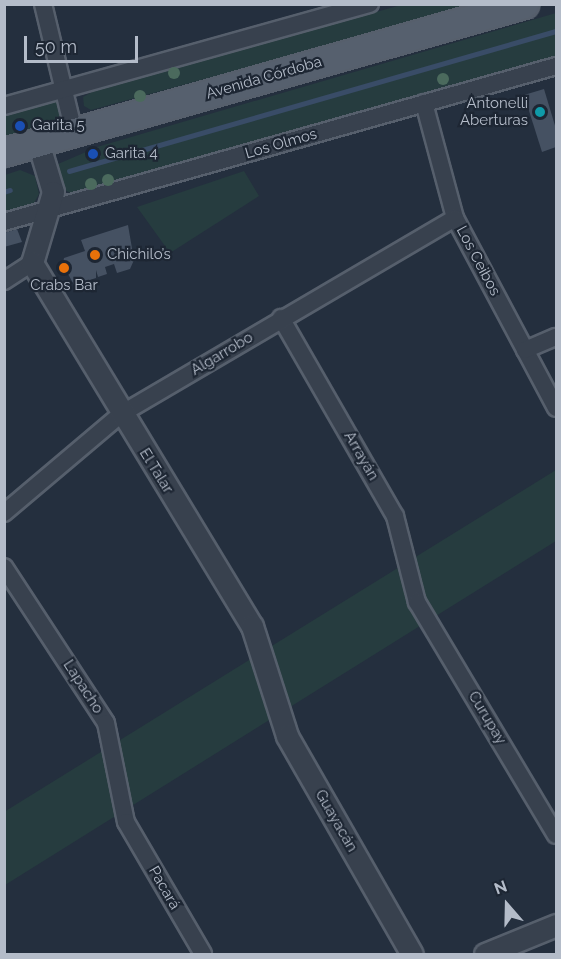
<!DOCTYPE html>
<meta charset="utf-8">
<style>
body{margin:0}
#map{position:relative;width:561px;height:959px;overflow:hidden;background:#242f3e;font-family:Raleway,sans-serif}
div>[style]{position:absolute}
.green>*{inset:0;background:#263c3f}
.stream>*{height:4.5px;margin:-2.25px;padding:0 2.25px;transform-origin:2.25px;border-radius:2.25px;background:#394c67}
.building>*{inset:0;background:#455162;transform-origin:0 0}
.roads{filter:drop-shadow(2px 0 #565f6c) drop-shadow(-2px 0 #565f6c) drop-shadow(0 2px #565f6c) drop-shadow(0 -2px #565f6c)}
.minor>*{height:16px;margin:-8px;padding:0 8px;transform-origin:8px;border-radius:8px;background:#38414e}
.tertiary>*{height:21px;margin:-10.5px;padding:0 10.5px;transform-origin:10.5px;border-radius:10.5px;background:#38414e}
.primary>*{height:27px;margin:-13.5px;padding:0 13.5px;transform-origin:13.5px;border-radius:13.5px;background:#56606e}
.trees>*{width:12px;height:12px;margin:-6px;border-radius:50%;background:#4b6a5d}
.dots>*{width:16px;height:16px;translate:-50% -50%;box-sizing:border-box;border:3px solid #1d2633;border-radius:50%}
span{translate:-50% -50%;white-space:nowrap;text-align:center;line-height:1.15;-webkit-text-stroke:4.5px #1d2633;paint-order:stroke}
.street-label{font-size:15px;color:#b4bcc9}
.poi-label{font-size:15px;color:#b4bcc9}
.right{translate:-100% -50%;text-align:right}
.left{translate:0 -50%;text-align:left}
.frame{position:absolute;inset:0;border:6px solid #b4bcc9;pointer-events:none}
.north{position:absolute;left:477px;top:875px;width:60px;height:60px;-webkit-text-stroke:4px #1d2633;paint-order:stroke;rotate:340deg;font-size:16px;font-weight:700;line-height:24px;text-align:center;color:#b4bcc9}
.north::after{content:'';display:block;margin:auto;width:21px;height:27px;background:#b4bcc9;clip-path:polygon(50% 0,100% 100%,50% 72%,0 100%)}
.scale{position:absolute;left:24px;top:36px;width:114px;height:27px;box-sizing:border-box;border:3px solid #b4bcc9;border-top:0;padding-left:8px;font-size:18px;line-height:21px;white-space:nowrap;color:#b4bcc9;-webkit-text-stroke:4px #1d2633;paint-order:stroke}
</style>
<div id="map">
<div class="green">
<div style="clip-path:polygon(401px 5px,476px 5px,91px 110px,84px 106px,83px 97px,92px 92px)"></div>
<div style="clip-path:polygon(556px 13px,556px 56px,77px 196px,60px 188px,58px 164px,86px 152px,89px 161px,101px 156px,97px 147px)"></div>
<div style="clip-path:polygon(52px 99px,60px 103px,59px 118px,27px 130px,14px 123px,18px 133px,5px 137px,5px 112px)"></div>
<div style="clip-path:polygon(20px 170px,35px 176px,39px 194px,32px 207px,5px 214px,5px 175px)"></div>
<div style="clip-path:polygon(244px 171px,259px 196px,170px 253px,137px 207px)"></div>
<div style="clip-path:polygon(556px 470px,556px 541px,5px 885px,4px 812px)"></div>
</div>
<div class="stream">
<div style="left:69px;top:171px;width:507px;rotate:-16.04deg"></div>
<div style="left:4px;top:192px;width:6px;rotate:-18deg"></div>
</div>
<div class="building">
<div style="clip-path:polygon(544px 89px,556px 129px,556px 147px,542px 152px,524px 95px)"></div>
<div style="left:23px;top:120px;width:11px;height:9px;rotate:68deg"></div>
<div style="clip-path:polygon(97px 147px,101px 157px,89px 161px,86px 152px)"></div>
<div style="clip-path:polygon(128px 225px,134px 260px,130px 269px,117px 273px,114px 264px,105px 267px,107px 274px,98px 277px,96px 270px,96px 278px,74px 285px,67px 272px,61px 274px,64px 258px,85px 251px,81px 240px)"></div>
<div style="clip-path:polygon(17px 229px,22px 242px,4px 247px,4px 233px)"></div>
</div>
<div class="roads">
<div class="minor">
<div style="left:43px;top:4px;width:132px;rotate:76.4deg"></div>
<div style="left:424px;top:103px;width:119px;rotate:74.9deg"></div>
<div style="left:455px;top:218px;width:215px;rotate:62deg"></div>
<div style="left:4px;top:106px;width:380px;rotate:-15.6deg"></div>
<div style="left:4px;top:222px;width:574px;rotate:-15.78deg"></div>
<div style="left:4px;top:281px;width:33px;rotate:-33deg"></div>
<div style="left:281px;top:318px;width:228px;rotate:60.1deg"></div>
<div style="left:395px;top:516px;width:89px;rotate:75.7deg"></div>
<div style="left:417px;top:602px;width:271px;rotate:59.2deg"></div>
<div style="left:525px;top:350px;width:34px;rotate:-23deg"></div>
<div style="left:4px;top:513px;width:153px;rotate:-40.2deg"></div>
<div style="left:121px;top:414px;width:387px;rotate:-30.4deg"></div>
<div style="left:4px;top:567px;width:186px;rotate:56.8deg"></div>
<div style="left:106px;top:723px;width:101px;rotate:78.6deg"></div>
<div style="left:126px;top:822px;width:153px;rotate:59.7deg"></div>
</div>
<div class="tertiary">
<div style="left:38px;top:142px;width:52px;rotate:73.3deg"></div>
<div style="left:53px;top:192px;width:74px;rotate:106.5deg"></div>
<div style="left:32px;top:263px;width:424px;rotate:58.8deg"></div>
<div style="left:252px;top:626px;width:115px;rotate:72.3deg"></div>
<div style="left:287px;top:736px;width:251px;rotate:60.2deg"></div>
<div style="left:485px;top:954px;width:77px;rotate:-22.2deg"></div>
</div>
<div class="primary">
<div style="left:4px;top:152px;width:541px;rotate:-15.89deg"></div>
</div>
</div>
<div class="trees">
<div style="left:174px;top:73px"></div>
<div style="left:443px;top:79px"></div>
<div style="left:140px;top:96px"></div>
<div style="left:108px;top:180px"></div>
<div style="left:91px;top:184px"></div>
</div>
<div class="dots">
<div style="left:540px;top:112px;background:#0f9aa8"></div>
<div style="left:20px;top:126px;background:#1a4fb4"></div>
<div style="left:93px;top:154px;background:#1a4fb4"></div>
<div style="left:95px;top:255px;background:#e8710a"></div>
<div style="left:64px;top:268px;background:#e8710a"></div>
</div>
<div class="street-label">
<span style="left:264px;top:78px;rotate:-16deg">Avenida Córdoba</span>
<span style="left:281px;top:144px;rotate:-16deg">Los Olmos</span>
<span style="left:478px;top:261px;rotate:62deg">Los Ceibos</span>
<span style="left:222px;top:354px;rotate:-31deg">Algarrobo</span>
<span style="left:361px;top:456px;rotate:60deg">Arrayán</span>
<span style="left:156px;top:471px;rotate:58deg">El Talar</span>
<span style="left:83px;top:687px;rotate:57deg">Lapacho</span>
<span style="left:487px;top:718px;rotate:59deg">Curupay</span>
<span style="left:336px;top:821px;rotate:60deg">Guayacán</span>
<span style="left:164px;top:888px;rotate:60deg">Pacará</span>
</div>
<div class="poi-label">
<span class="right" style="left:528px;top:112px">Antonelli<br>Aberturas</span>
<span class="left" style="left:32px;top:126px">Garita 5</span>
<span class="left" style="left:105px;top:154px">Garita 4</span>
<span class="left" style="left:107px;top:255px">Chichilo’s</span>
<span style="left:64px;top:286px">Crabs Bar</span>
</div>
<div class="frame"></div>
<div class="north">N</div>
<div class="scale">50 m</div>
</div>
